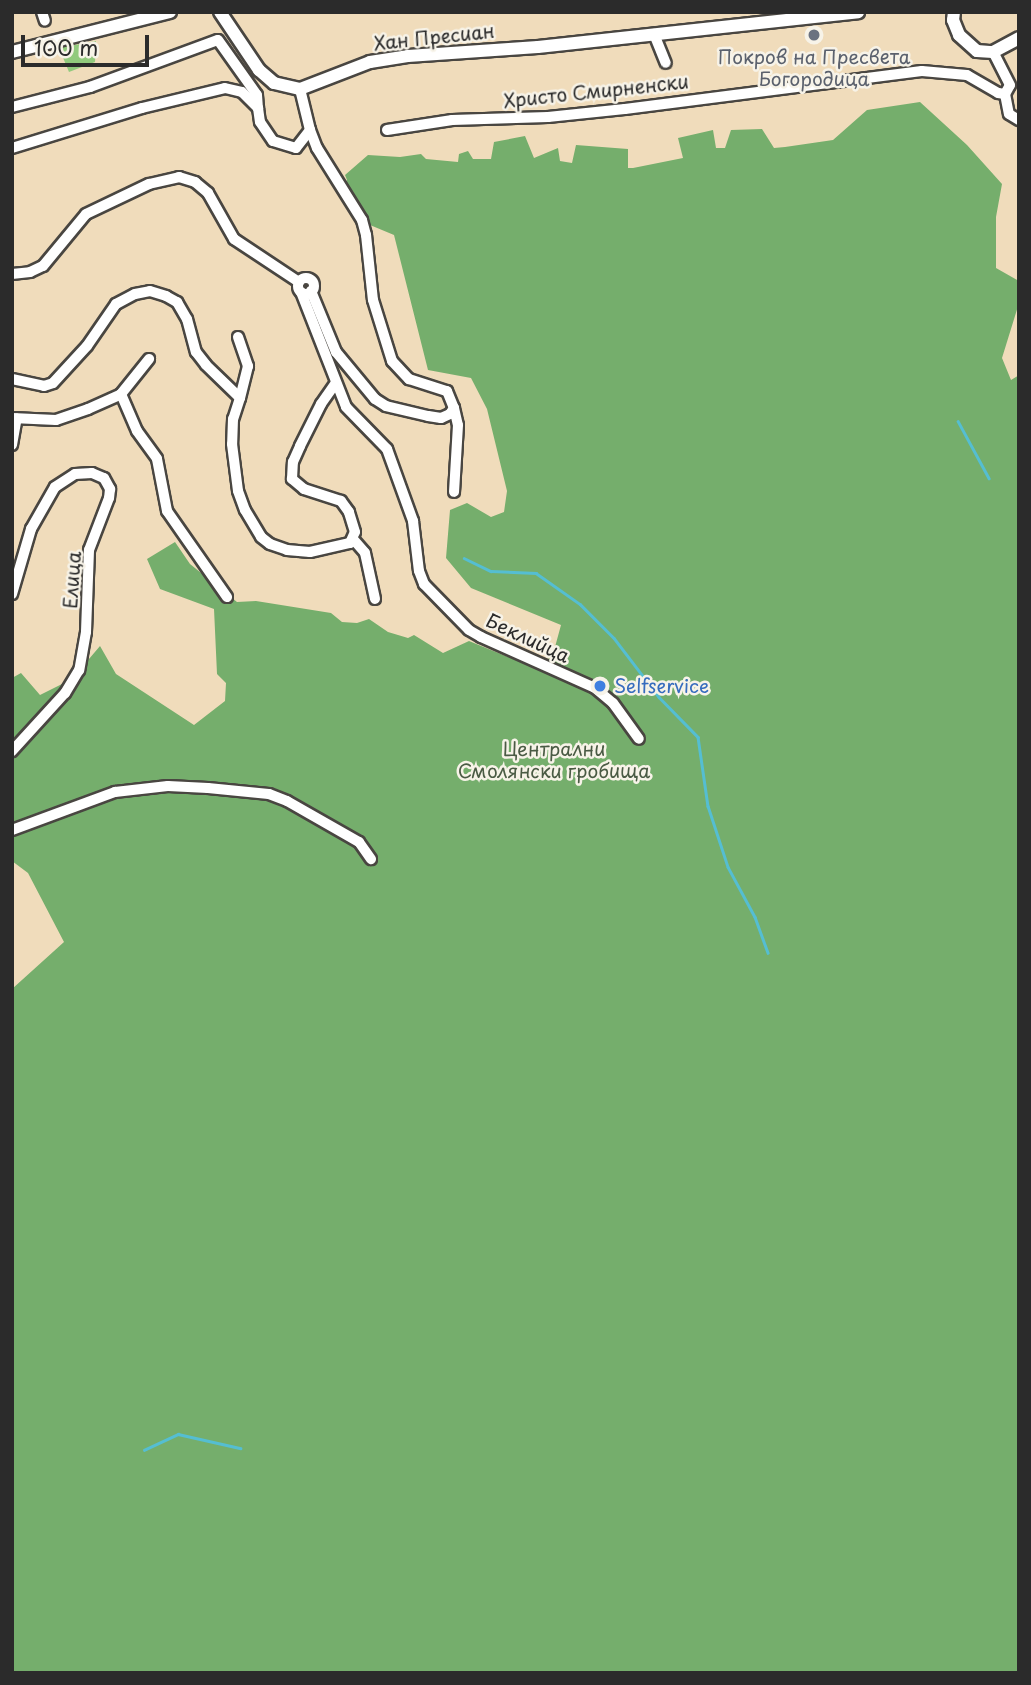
<!DOCTYPE html>
<meta charset="utf-8">
<style>
body{margin:0}
#map{position:relative;width:1031px;height:1685px;overflow:hidden;background:#f0dcbb;font-family:"Playpen Sans",sans-serif}
div>[style]{position:absolute}
.green>*{inset:0;background:#92ca7d}
.forest>*{inset:0;background:#75ae6c}
.stream>*{height:2.5px;margin:-1.25px;padding:0 1.25px;transform-origin:1.25px;border-radius:1.25px;background:#55bed2}
.roads{filter:drop-shadow(2px 0 #494641) drop-shadow(-2px 0 #494641) drop-shadow(0 2px #494641) drop-shadow(0 -2px #494641)}
.minor>*{height:10px;margin:-5px;padding:0 5px;transform-origin:5px;border-radius:5px;background:#fff}
.minor>.ring{margin:-5px;padding:0;box-sizing:content-box;background:none;border:10px solid #fff;border-radius:50%}
.tertiary>*{height:12px;margin:-6px;padding:0 6px;transform-origin:6px;border-radius:6px;background:#fff}
.dots>*{width:19px;height:19px;translate:-50% -50%;box-sizing:border-box;border:4px solid #f7f3e8;border-radius:50%}
span{translate:-50% -50%;white-space:nowrap;text-align:center;line-height:1.15;-webkit-text-stroke:5px #f7f3e8;paint-order:stroke}
.street-label{font-size:19px;color:#2b2b2b}
.worship-label{font-size:19px;color:#5b616d}
.shop-label{font-size:19px;color:#366cbe}
.left{translate:0 -50%;text-align:left}
.park-label{font-size:19px;color:#4a5b44}
.frame{position:absolute;inset:0;border:14px solid #2b2b2b;pointer-events:none}
.scale{position:absolute;left:21px;top:35px;width:128px;height:32px;box-sizing:border-box;border:4px solid #2b2b2b;border-top:0;padding-left:9px;font-size:21px;line-height:24px;white-space:nowrap;color:#2b2b2b;-webkit-text-stroke:5px #f7f3e8;paint-order:stroke}
</style>
<div id="map">
<div class="green">
<div style="clip-path:polygon(96px 41px,95px 62px,69px 72px,59px 48px)"></div>
</div>
<div class="forest">
<div style="clip-path:polygon(920px 102px,967px 145px,1002px 184px,996px 217px,996px 268px,1019px 281px,1019px 303px,1002px 358px,1011px 380px,1019px 375px,1019px 1673px,12px 1673px,12px 989px,64px 942px,28px 873px,12px 861px,12px 678px,21px 673px,40px 695px,72px 679px,100px 646px,116px 674px,194px 725px,225px 701px,226px 683px,217px 674px,214px 609px,160px 589px,147px 559px,175px 542px,190px 564px,237px 602px,256px 601px,331px 613px,342px 622px,357px 623px,369px 619px,388px 632px,408px 638px,414px 635px,443px 653px,469px 641px,508px 657px,536px 661px,552px 658px,561px 625px,471px 588px,446px 558px,450px 510px,467px 503px,491px 517px,504px 512px,507px 491px,487px 409px,471px 378px,428px 370px,394px 235px,370px 225px,345px 183px,347px 180px,345px 175px,368px 155px,400px 157px,421px 154px,426px 159px,458px 162px,459px 154px,468px 151px,473px 159px,491px 159px,494px 142px,525px 136px,534px 158px,558px 148px,560px 161px,572px 163px,576px 145px,628px 149px,628px 168px,633px 168px,683px 158px,678px 138px,713px 130px,716px 148px,725px 148px,731px 130px,762px 129px,774px 148px,785px 147px,833px 140px,867px 110px)"></div>
</div>
<div class="stream">
<div style="left:958px;top:421px;width:65px;rotate:61.5deg"></div>
<div style="left:464px;top:558px;width:30px;rotate:26deg"></div>
<div style="left:491px;top:571px;width:45px;rotate:2.5deg"></div>
<div style="left:536px;top:573px;width:54px;rotate:35.2deg"></div>
<div style="left:580px;top:604px;width:48px;rotate:45deg"></div>
<div style="left:614px;top:638px;width:74px;rotate:52.7deg"></div>
<div style="left:659px;top:697px;width:56px;rotate:45.7deg"></div>
<div style="left:698px;top:737px;width:70px;rotate:81.8deg"></div>
<div style="left:708px;top:806px;width:64px;rotate:71.8deg"></div>
<div style="left:728px;top:867px;width:57px;rotate:61.6deg"></div>
<div style="left:755px;top:917px;width:38px;rotate:70deg"></div>
<div style="left:144px;top:1450px;width:38px;rotate:-25deg"></div>
<div style="left:178px;top:1434px;width:64px;rotate:12.7deg"></div>
</div>
<div class="roads">
<div class="minor">
<div style="left:42px;top:12px;width:9px;rotate:72deg"></div>
<div style="left:654px;top:34px;width:31px;rotate:68deg"></div>
<div style="left:1005px;top:94px;width:20px;rotate:79deg"></div>
<div style="left:1009px;top:114px;width:12px;rotate:31deg"></div>
<div style="left:12px;top:107px;width:81px;rotate:-14.4deg"></div>
<div style="left:90px;top:87px;width:136px;rotate:-20.2deg"></div>
<div style="left:218px;top:40px;width:67px;rotate:54.7deg"></div>
<div style="left:257px;top:95px;width:13px;rotate:86deg"></div>
<div style="left:310px;top:130px;width:19px;rotate:69deg"></div>
<div style="left:317px;top:148px;width:85px;rotate:58deg"></div>
<div style="left:362px;top:220px;width:16px;rotate:75deg"></div>
<div style="left:366px;top:235px;width:65px;rotate:83.9deg"></div>
<div style="left:373px;top:300px;width:64px;rotate:72.7deg"></div>
<div style="left:392px;top:361px;width:25px;rotate:47deg"></div>
<div style="left:409px;top:379px;width:40px;rotate:18deg"></div>
<div style="left:447px;top:391px;width:18px;rotate:68deg"></div>
<div style="left:454px;top:408px;width:7px;rotate:124deg"></div>
<div style="left:450px;top:414px;width:10px;rotate:156deg"></div>
<div style="left:441px;top:418px;width:13px;rotate:-171deg"></div>
<div style="left:428px;top:416px;width:43px;rotate:-166.6deg"></div>
<div style="left:386px;top:406px;width:13px;rotate:-148deg"></div>
<div style="left:375px;top:399px;width:61px;rotate:-129.7deg"></div>
<div style="left:336px;top:352px;width:66px;rotate:-112.3deg"></div>
<div style="left:387px;top:130px;width:66px;rotate:-8.7deg"></div>
<div style="left:452px;top:120px;width:96px;rotate:-1.8deg"></div>
<div style="left:548px;top:117px;width:77px;rotate:-5.9deg"></div>
<div style="left:625px;top:109px;width:299px;rotate:-7.3deg"></div>
<div style="left:922px;top:71px;width:45px;rotate:5.1deg"></div>
<div style="left:967px;top:75px;width:36px;rotate:30deg"></div>
<div style="left:998px;top:93px;width:7px;rotate:8deg"></div>
<div style="left:1005px;top:94px;width:10px;rotate:-61deg"></div>
<div style="left:1010px;top:85px;width:37px;rotate:-117deg"></div>
<div style="left:12px;top:148px;width:136px;rotate:-17.1deg"></div>
<div style="left:142px;top:108px;width:85px;rotate:-13.5deg"></div>
<div style="left:225px;top:88px;width:17px;rotate:13deg"></div>
<div style="left:242px;top:92px;width:23px;rotate:45deg"></div>
<div style="left:258px;top:108px;width:14px;rotate:82deg"></div>
<div style="left:260px;top:122px;width:23px;rotate:56deg"></div>
<div style="left:273px;top:141px;width:24px;rotate:17deg"></div>
<div style="left:296px;top:148px;width:23px;rotate:-52deg"></div>
<div style="left:310px;top:130px;width:42px;rotate:-103.7deg"></div>
<div style="left:12px;top:274px;width:18px;rotate:-6deg"></div>
<div style="left:30px;top:272px;width:14px;rotate:-25deg"></div>
<div style="left:43px;top:266px;width:67px;rotate:-50.4deg"></div>
<div style="left:86px;top:214px;width:70px;rotate:-25.5deg"></div>
<div style="left:149px;top:184px;width:31px;rotate:-13deg"></div>
<div style="left:179px;top:177px;width:17px;rotate:17deg"></div>
<div style="left:195px;top:182px;width:17px;rotate:40deg"></div>
<div style="left:208px;top:193px;width:53px;rotate:60.5deg"></div>
<div style="left:234px;top:239px;width:78px;rotate:33.5deg"></div>
<div class="ring" style="left:298px;top:278px;width:6px;height:6px"></div>
<div style="left:301px;top:292px;width:123px;rotate:68.6deg"></div>
<div style="left:346px;top:407px;width:59px;rotate:45.7deg"></div>
<div style="left:387px;top:449px;width:77px;rotate:70.1deg"></div>
<div style="left:413px;top:521px;width:50px;rotate:83.2deg"></div>
<div style="left:419px;top:571px;width:14px;rotate:69deg"></div>
<div style="left:424px;top:584px;width:64px;rotate:45.6deg"></div>
<div style="left:469px;top:630px;width:14px;rotate:30deg"></div>
<div style="left:481px;top:637px;width:125px;rotate:24.1deg"></div>
<div style="left:595px;top:688px;width:23px;rotate:40deg"></div>
<div style="left:613px;top:703px;width:44px;rotate:54.2deg"></div>
<div style="left:238px;top:337px;width:31px;rotate:71deg"></div>
<div style="left:248px;top:366px;width:33px;rotate:104deg"></div>
<div style="left:12px;top:379px;width:33px;rotate:12deg"></div>
<div style="left:44px;top:386px;width:9px;rotate:-18deg"></div>
<div style="left:53px;top:383px;width:50px;rotate:-47.4deg"></div>
<div style="left:87px;top:346px;width:51px;rotate:-55.4deg"></div>
<div style="left:116px;top:304px;width:21px;rotate:-28deg"></div>
<div style="left:135px;top:294px;width:15px;rotate:-11deg"></div>
<div style="left:150px;top:291px;width:17px;rotate:17deg"></div>
<div style="left:166px;top:296px;width:13px;rotate:29deg"></div>
<div style="left:177px;top:302px;width:20px;rotate:60deg"></div>
<div style="left:187px;top:319px;width:34px;rotate:75deg"></div>
<div style="left:196px;top:352px;width:16px;rotate:52deg"></div>
<div style="left:206px;top:365px;width:47px;rotate:44.1deg"></div>
<div style="left:240px;top:398px;width:22px;rotate:108deg"></div>
<div style="left:233px;top:419px;width:25px;rotate:92deg"></div>
<div style="left:232px;top:444px;width:47px;rotate:82.7deg"></div>
<div style="left:238px;top:491px;width:20px;rotate:70deg"></div>
<div style="left:245px;top:510px;width:31px;rotate:59deg"></div>
<div style="left:261px;top:537px;width:11px;rotate:38deg"></div>
<div style="left:270px;top:544px;width:18px;rotate:19deg"></div>
<div style="left:287px;top:550px;width:23px;rotate:5deg"></div>
<div style="left:310px;top:552px;width:41px;rotate:-12.7deg"></div>
<div style="left:350px;top:543px;width:12px;rotate:-66deg"></div>
<div style="left:355px;top:532px;width:21px;rotate:-107deg"></div>
<div style="left:349px;top:512px;width:14px;rotate:-126deg"></div>
<div style="left:341px;top:501px;width:39px;rotate:-162deg"></div>
<div style="left:304px;top:489px;width:16px;rotate:-140deg"></div>
<div style="left:292px;top:479px;width:17px;rotate:-87deg"></div>
<div style="left:293px;top:462px;width:17px;rotate:-66deg"></div>
<div style="left:300px;top:446px;width:47px;rotate:-63.4deg"></div>
<div style="left:321px;top:404px;width:24px;rotate:-55deg"></div>
<div style="left:121px;top:394px;width:40px;rotate:66.6deg"></div>
<div style="left:137px;top:431px;width:34px;rotate:54deg"></div>
<div style="left:157px;top:459px;width:53px;rotate:79.1deg"></div>
<div style="left:167px;top:511px;width:105px;rotate:55.1deg"></div>
<div style="left:454px;top:408px;width:17px;rotate:77deg"></div>
<div style="left:458px;top:425px;width:67px;rotate:93.4deg"></div>
<div style="left:12px;top:418px;width:44px;rotate:2.6deg"></div>
<div style="left:56px;top:420px;width:34px;rotate:-19deg"></div>
<div style="left:88px;top:409px;width:36px;rotate:-24deg"></div>
<div style="left:121px;top:394px;width:45px;rotate:-51.3deg"></div>
<div style="left:12px;top:445px;width:27px;rotate:-80deg"></div>
<div style="left:353px;top:539px;width:18px;rotate:49deg"></div>
<div style="left:365px;top:553px;width:47px;rotate:77.7deg"></div>
<div style="left:12px;top:594px;width:68px;rotate:-73.7deg"></div>
<div style="left:31px;top:529px;width:48px;rotate:-60.3deg"></div>
<div style="left:55px;top:487px;width:24px;rotate:-33deg"></div>
<div style="left:75px;top:474px;width:17px;rotate:-3deg"></div>
<div style="left:92px;top:473px;width:13px;rotate:23deg"></div>
<div style="left:104px;top:478px;width:13px;rotate:61deg"></div>
<div style="left:110px;top:489px;width:9px;rotate:96deg"></div>
<div style="left:109px;top:498px;width:56px;rotate:111deg"></div>
<div style="left:89px;top:550px;width:82px;rotate:92.1deg"></div>
<div style="left:86px;top:632px;width:39px;rotate:100deg"></div>
<div style="left:79px;top:670px;width:27px;rotate:121deg"></div>
<div style="left:65px;top:693px;width:79px;rotate:132.4deg"></div>
<div style="left:12px;top:830px;width:110px;rotate:-20.3deg"></div>
<div style="left:115px;top:792px;width:53px;rotate:-6.5deg"></div>
<div style="left:168px;top:786px;width:40px;rotate:2.9deg"></div>
<div style="left:208px;top:788px;width:61px;rotate:5.6deg"></div>
<div style="left:269px;top:794px;width:19px;rotate:21deg"></div>
<div style="left:287px;top:801px;width:83px;rotate:29.7deg"></div>
<div style="left:359px;top:842px;width:21px;rotate:55deg"></div>
</div>
<div class="tertiary">
<div style="left:220px;top:12px;width:70px;rotate:56.1deg"></div>
<div style="left:259px;top:70px;width:20px;rotate:41deg"></div>
<div style="left:274px;top:83px;width:27px;rotate:13deg"></div>
<div style="left:300px;top:89px;width:75px;rotate:-21.1deg"></div>
<div style="left:370px;top:62px;width:38px;rotate:-9deg"></div>
<div style="left:408px;top:56px;width:130px;rotate:-4deg"></div>
<div style="left:538px;top:47px;width:322px;rotate:-6.2deg"></div>
<div style="left:954px;top:12px;width:8px;rotate:97deg"></div>
<div style="left:953px;top:20px;width:16px;rotate:68deg"></div>
<div style="left:959px;top:35px;width:24px;rotate:42deg"></div>
<div style="left:977px;top:51px;width:16px;rotate:4deg"></div>
<div style="left:993px;top:52px;width:30px;rotate:-28deg"></div>
<div style="left:12px;top:52px;width:163px;rotate:-14.2deg"></div>
</div>
</div>
<div class="dots">
<div style="left:814px;top:35px;background:#6b7280"></div>
<div style="left:600px;top:686px;background:#3f7fe0"></div>
</div>
<div class="street-label">
<span style="left:434px;top:37px;rotate:-6deg">Хан Пресиан</span>
<span style="left:596px;top:91px;rotate:-6deg">Христо Смирненски</span>
<span style="left:72px;top:580px;rotate:-86deg">Елица</span>
<span style="left:528px;top:638px;rotate:25deg">Беклийца</span>
</div>
<div class="worship-label">
<span style="left:814px;top:68px">Покров на Пресвета<br>Богородица</span>
</div>
<div class="shop-label">
<span class="left" style="left:614px;top:686px">Selfservice</span>
</div>
<div class="park-label">
<span style="left:554px;top:760px">Централни<br>Смолянски гробища</span>
</div>
<div class="frame"></div>
<div class="scale">100 m</div>
</div>
